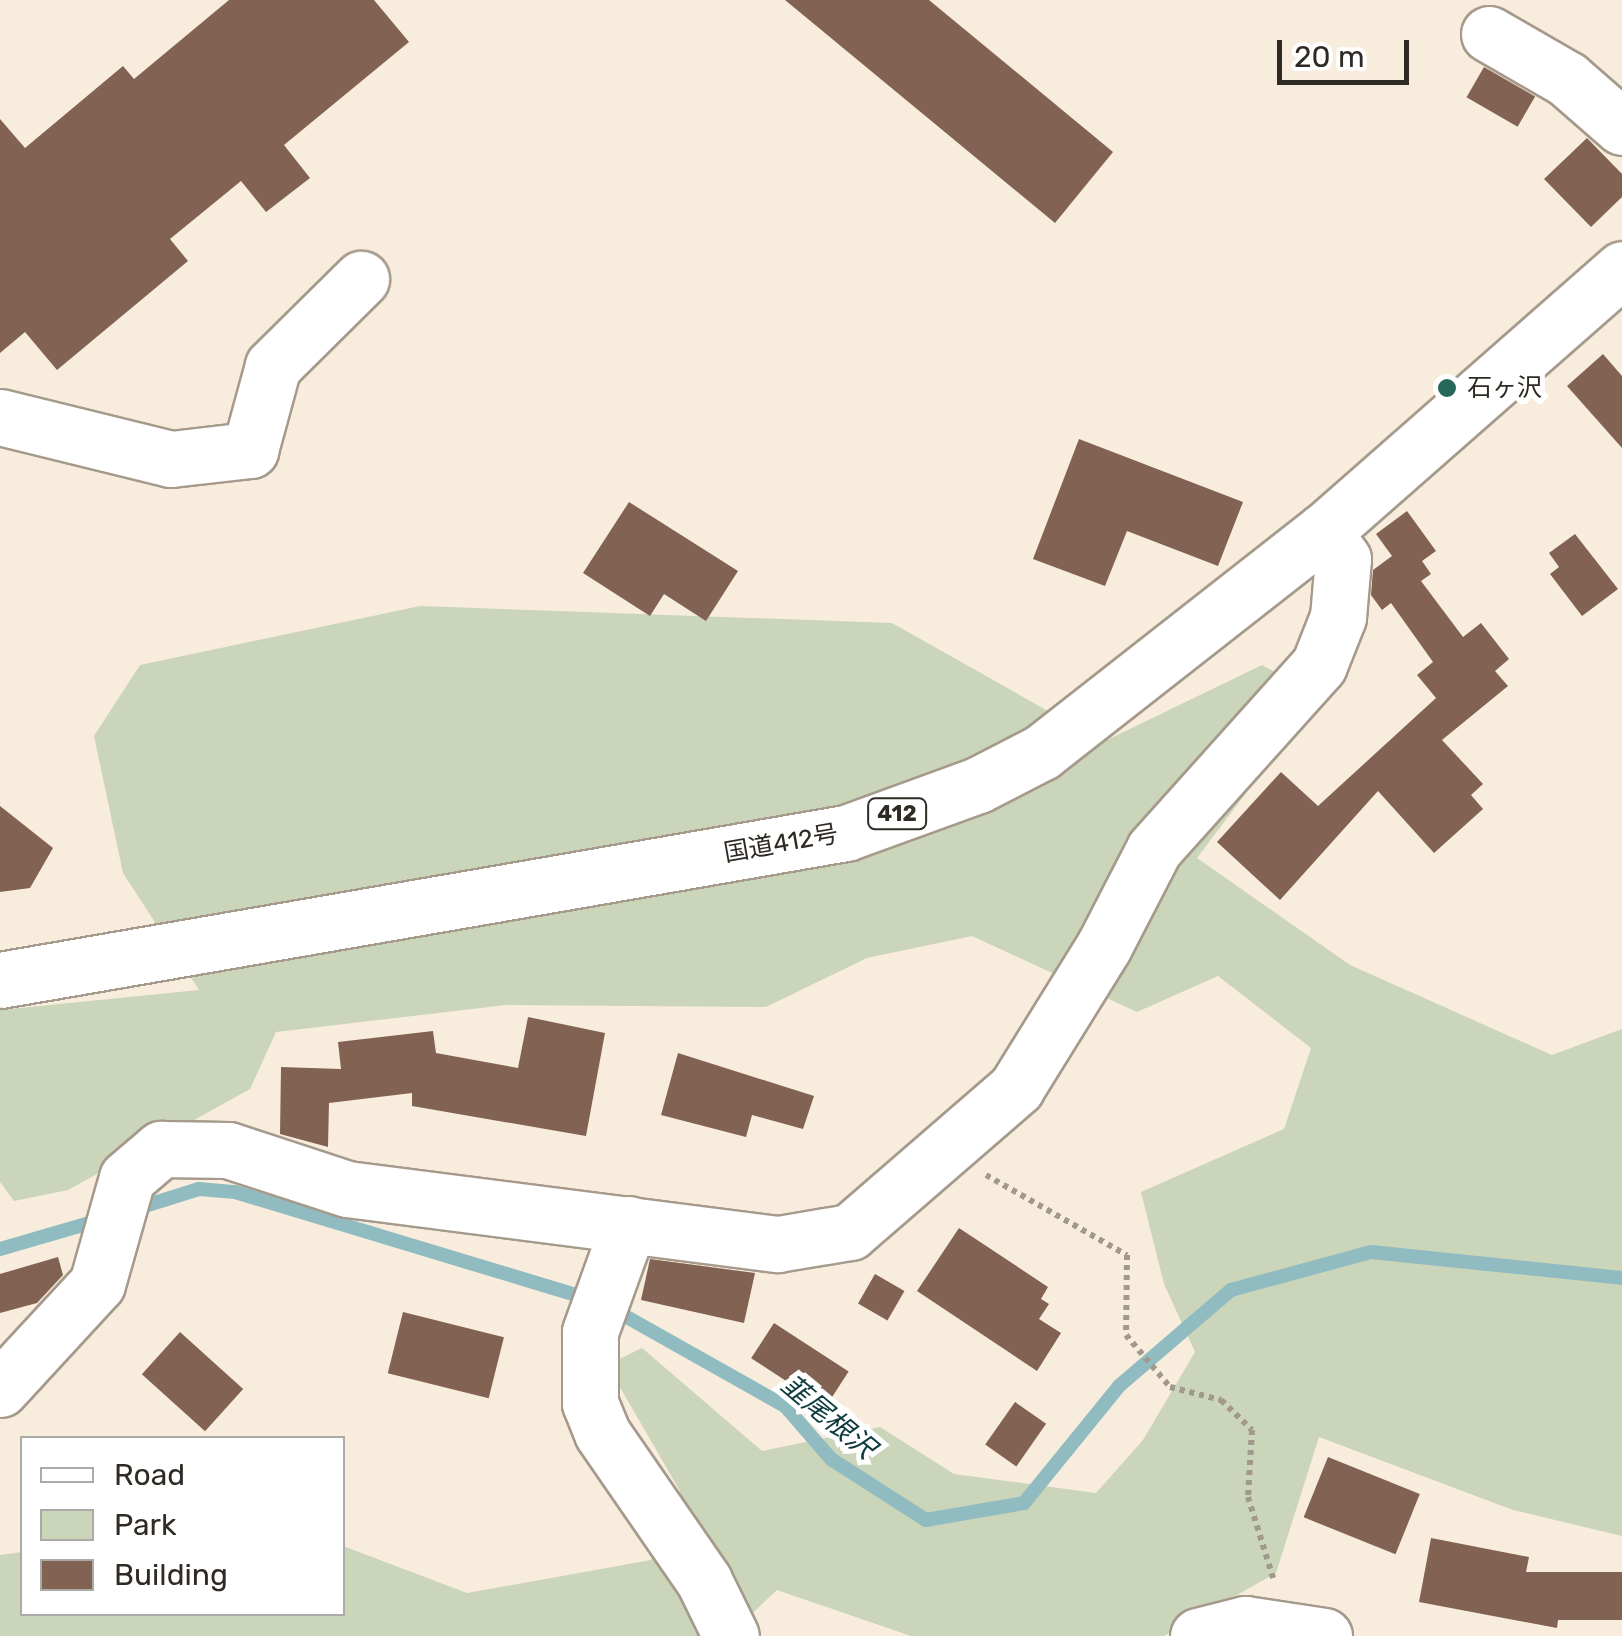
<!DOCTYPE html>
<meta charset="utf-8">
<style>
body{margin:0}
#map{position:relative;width:1622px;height:1636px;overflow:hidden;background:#f8ecdd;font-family:Rubik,"Noto Sans JP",sans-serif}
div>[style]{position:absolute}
.green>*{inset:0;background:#cad5b9}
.stream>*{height:14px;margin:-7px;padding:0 7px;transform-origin:7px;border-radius:7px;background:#90bcc1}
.building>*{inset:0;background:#826353;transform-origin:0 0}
.path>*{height:6px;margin-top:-3px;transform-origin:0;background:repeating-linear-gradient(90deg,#a2998d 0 5px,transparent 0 10px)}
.roads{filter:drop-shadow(2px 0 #a59a8b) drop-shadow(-2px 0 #a59a8b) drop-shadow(0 2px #a59a8b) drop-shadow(0 -2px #a59a8b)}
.minor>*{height:55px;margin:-27.5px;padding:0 27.5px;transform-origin:27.5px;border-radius:27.5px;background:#fff}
.highway>*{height:55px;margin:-27.5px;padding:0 27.5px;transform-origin:27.5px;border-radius:27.5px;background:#fff}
.dots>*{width:28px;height:28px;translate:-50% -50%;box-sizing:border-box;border:5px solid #fff;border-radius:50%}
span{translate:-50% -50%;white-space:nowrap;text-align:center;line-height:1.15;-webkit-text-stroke:10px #fff;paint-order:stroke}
.shield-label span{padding:2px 8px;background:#fff;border:2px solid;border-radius:8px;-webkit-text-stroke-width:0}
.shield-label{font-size:22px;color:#2f2a24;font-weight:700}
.poi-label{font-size:25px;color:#2f2a24}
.left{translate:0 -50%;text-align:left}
.street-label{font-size:25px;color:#2f2a24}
.water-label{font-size:28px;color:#0f3a3e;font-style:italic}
.legend{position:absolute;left:20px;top:1436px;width:325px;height:180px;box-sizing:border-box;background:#fff;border:2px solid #acaaa7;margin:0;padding:12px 18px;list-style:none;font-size:30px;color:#2f2a24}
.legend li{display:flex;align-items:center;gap:20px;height:50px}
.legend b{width:50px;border:2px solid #acaaa7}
.scale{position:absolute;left:1277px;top:40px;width:132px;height:45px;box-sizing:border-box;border:5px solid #2f2a24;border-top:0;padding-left:12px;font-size:30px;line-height:35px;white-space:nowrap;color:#2f2a24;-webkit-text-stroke:8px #fff;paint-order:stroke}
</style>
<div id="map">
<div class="green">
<div style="clip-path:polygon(420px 606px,892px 623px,1103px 742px,1262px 665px,1319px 696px,1197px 858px,1350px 965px,1552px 1055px,1622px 1029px,1622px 1536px,1513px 1510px,1319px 1437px,1276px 1573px,1164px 1636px,911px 1636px,777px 1590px,728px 1636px,0 1636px,0 1555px,22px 1552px,22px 1614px,342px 1614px,343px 1546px,467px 1593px,651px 1560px,680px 1491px,607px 1365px,642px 1348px,762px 1451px,880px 1427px,954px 1474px,1096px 1493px,1143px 1440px,1195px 1352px,1164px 1284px,1141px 1192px,1284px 1129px,1311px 1048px,1218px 976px,1137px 1012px,972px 936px,867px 958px,766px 1007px,506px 1005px,276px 1032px,250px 1089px,68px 1190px,14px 1201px,0 1182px,0 1010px,199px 990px,123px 873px,94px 736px,140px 665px)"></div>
</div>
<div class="stream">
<div style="left:135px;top:1209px;width:67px;rotate:-17.4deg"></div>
<div style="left:199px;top:1189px;width:36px;rotate:5deg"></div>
<div style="left:235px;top:1192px;width:370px;rotate:16.8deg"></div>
<div style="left:0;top:1249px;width:104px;rotate:-16.2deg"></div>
<div style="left:609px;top:1307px;width:202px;rotate:29.4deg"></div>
<div style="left:785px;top:1406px;width:70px;rotate:49deg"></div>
<div style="left:831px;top:1459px;width:113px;rotate:32.7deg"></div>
<div style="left:926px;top:1520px;width:99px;rotate:-9.8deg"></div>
<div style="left:1024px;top:1503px;width:151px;rotate:-50.9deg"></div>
<div style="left:1119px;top:1386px;width:148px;rotate:-40.6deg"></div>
<div style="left:1231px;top:1290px;width:145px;rotate:-15.2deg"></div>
<div style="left:1371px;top:1252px;width:252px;rotate:5.9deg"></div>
</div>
<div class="building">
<div style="clip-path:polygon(229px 0,374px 0,409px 42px,284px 145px,310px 178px,266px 212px,241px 181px,170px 239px,188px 261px,57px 370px,25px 332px,0 353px,0 119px,25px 148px,123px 66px,134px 79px)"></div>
<div style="clip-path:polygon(785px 0,929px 0,1113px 152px,1055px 223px)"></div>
<div style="left:1484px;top:67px;width:59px;height:35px;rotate:30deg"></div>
<div style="clip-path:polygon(1587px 138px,1622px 174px,1622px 197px,1591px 227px,1544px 179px)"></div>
<div style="clip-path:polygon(1603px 354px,1622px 376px,1622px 448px,1567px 386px)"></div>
<div style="clip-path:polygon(1079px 439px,1243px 502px,1218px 566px,1127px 531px,1105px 586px,1033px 559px)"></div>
<div style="clip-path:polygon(629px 502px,738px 571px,706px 621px,664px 594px,650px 616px,583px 573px)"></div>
<div style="clip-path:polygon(1407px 511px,1436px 551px,1422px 561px,1431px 574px,1421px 581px,1463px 637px,1481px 623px,1509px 659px,1495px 671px,1508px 686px,1442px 740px,1483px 784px,1471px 795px,1483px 809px,1434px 853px,1378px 791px,1280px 900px,1217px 842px,1281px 772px,1318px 806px,1436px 698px,1417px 675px,1433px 662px,1391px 603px,1382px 610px,1371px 595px,1373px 570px,1392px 556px,1376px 534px)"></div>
<div style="clip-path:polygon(1575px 534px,1618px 589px,1582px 616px,1550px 574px,1559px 567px,1549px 553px)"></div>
<div style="clip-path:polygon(0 806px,53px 848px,30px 888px,0 892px)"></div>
<div style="clip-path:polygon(528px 1017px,605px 1033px,586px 1136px,412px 1106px,412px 1093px,329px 1103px,328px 1147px,280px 1134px,281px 1067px,341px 1069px,338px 1042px,433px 1031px,436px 1053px,518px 1068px)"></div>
<div style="clip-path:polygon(678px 1053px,814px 1096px,803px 1129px,752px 1115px,746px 1137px,661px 1115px)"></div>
<div style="clip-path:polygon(959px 1228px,1048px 1287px,1041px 1299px,1049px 1304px,1039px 1319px,1061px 1333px,1037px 1371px,917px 1291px)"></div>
<div style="clip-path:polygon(58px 1257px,63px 1275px,37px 1303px,0 1313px,0 1274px)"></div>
<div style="clip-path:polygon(650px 1259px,755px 1273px,744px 1323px,641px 1300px)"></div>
<div style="left:875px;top:1274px;width:34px;height:34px;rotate:30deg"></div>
<div style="left:403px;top:1312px;width:104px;height:63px;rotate:14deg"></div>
<div style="left:774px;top:1323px;width:89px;height:42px;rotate:33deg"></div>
<div style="left:180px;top:1332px;width:85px;height:57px;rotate:42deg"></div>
<div style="left:1015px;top:1402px;width:38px;height:52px;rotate:35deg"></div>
<div style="left:1328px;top:1457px;width:99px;height:65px;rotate:22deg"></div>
<div style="clip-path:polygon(1431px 1538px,1529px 1557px,1526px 1572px,1622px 1572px,1622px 1620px,1558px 1620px,1557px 1628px,1419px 1602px)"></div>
</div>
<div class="path">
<div style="left:986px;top:1175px;width:162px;rotate:29.6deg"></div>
<div style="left:1127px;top:1255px;width:80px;rotate:90.7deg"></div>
<div style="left:1126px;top:1335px;width:68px;rotate:49.8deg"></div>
<div style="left:1170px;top:1387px;width:53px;rotate:14.3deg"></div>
<div style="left:1221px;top:1400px;width:43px;rotate:44.1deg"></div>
<div style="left:1252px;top:1430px;width:67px;rotate:93.4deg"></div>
<div style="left:1248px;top:1497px;width:85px;rotate:72.8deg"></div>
</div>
<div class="roads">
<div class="minor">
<div style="left:1489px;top:34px;width:90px;rotate:30deg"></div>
<div style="left:1567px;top:79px;width:73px;rotate:41.1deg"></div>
<div style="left:0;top:417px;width:176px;rotate:13.8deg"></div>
<div style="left:171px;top:459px;width:80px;rotate:-6.5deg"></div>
<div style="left:250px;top:450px;width:87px;rotate:-74.7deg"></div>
<div style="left:273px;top:366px;width:124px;rotate:-44.7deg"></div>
<div style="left:629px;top:1224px;width:115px;rotate:109.9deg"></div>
<div style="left:590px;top:1332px;width:71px;rotate:90deg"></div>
<div style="left:590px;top:1403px;width:32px;rotate:68deg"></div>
<div style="left:602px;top:1433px;width:180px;rotate:55.4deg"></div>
<div style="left:704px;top:1581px;width:61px;rotate:63.9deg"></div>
<div style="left:0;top:1389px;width:143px;rotate:-47.3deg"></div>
<div style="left:97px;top:1284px;width:110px;rotate:-74.2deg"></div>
<div style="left:127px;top:1178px;width:45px;rotate:-40.5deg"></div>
<div style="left:161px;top:1149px;width:67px;rotate:0.9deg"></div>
<div style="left:228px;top:1150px;width:125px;rotate:18.1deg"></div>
<div style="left:347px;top:1189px;width:434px;rotate:7.3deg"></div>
<div style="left:778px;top:1244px;width:73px;rotate:-9.5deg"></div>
<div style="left:850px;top:1232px;width:220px;rotate:-40.9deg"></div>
<div style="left:1016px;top:1088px;width:167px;rotate:-58.2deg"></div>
<div style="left:1104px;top:946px;width:109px;rotate:-62.7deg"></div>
<div style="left:1154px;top:849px;width:247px;rotate:-48.1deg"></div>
<div style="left:1319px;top:665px;width:52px;rotate:-68.4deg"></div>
<div style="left:1338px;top:617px;width:58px;rotate:-85.1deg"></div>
<div style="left:1343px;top:559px;width:34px;rotate:-127deg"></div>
<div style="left:1198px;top:1636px;width:49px;rotate:-14.3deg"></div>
<div style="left:1245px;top:1624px;width:80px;rotate:8.6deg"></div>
</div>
<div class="highway">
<div style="left:0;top:980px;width:859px;rotate:-9.86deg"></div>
<div style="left:846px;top:833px;width:140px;rotate:-20deg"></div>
<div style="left:978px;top:785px;width:72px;rotate:-27.3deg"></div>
<div style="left:1042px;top:752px;width:357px;rotate:-38.1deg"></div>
<div style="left:1323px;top:532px;width:398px;rotate:-41.3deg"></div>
</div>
</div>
<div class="dots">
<div style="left:1447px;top:388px;background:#256858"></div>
</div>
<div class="shield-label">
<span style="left:897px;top:814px">412</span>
</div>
<div class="poi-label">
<span class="left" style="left:1467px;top:388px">石ヶ沢</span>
</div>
<div class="street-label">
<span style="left:781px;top:844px;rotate:-10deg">国道412号</span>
</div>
<div class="water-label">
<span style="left:828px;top:1417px;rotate:40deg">韮尾根沢</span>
</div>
<ul class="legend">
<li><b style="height:12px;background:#fff"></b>Road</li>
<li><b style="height:28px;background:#cad5b9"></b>Park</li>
<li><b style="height:28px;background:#826353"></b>Building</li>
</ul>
<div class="scale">20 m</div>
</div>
